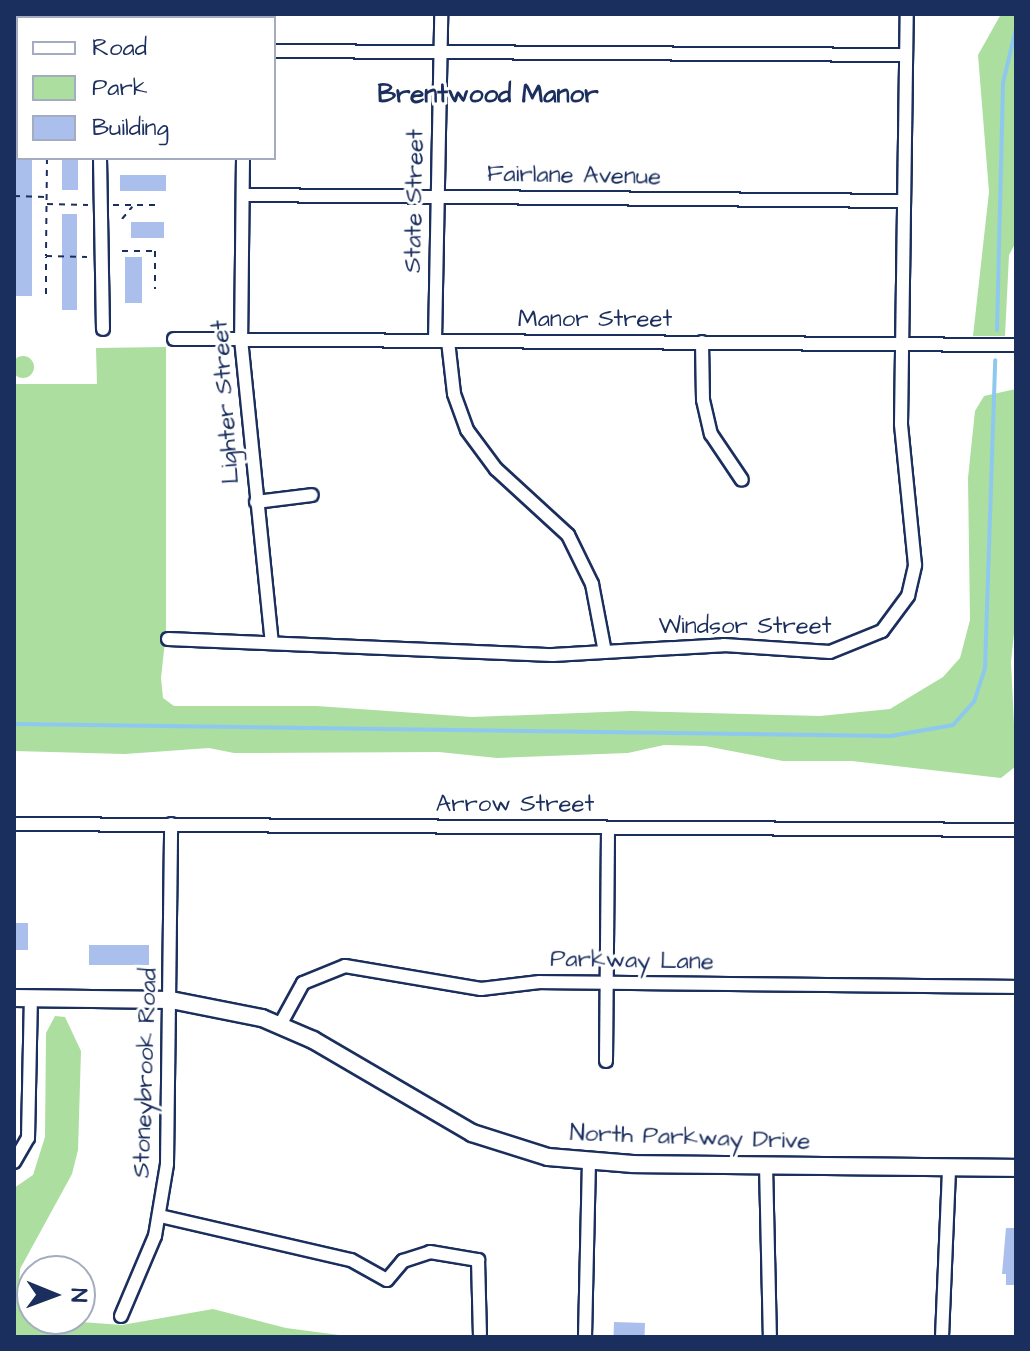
<!DOCTYPE html>
<style>
body{margin:0}
#map{position:relative;width:1030px;height:1351px;overflow:hidden;background:#fff;font-family:"Architects Daughter",sans-serif}
div>[style]{position:absolute}
.green>*{inset:0;background:#abde9f}
.round{border-radius:50%}
.stream>*{height:4px;margin:-2px;padding:0 2px;transform-origin:2px;border-radius:2px;background:#8fc8ee}
.building>*{inset:0;background:#abbfed;transform-origin:0 0}
.path>*{height:2px;margin-top:-1px;transform-origin:0;background:repeating-linear-gradient(90deg,#1b2f5e 0 6px,transparent 0 12px)}
.roads{filter:drop-shadow(2px 0 #1b2f5e) drop-shadow(-2px 0 #1b2f5e) drop-shadow(0 2px #1b2f5e) drop-shadow(0 -2px #1b2f5e)}
.minor>*{height:12px;margin:-6px;padding:0 6px;transform-origin:6px;border-radius:6px;background:#fff}
.major>*{height:16px;margin:-8px;padding:0 8px;transform-origin:8px;border-radius:8px;background:#fff}
span{translate:-50% -50%;white-space:nowrap;text-align:center;line-height:1.15;-webkit-text-stroke:6px #fff;paint-order:stroke}
.street-label{font-size:24px;color:#1b2f5e}
.neighbourhood-label{font-size:26px;color:#1b2f5e;font-weight:700}
.frame{position:absolute;inset:0;border:16px solid #1b2f5e;pointer-events:none}
.legend{position:absolute;left:16px;top:16px;width:260px;height:144px;box-sizing:border-box;background:#fff;border:2px solid #a4acbf;margin:0;padding:10px 14px;list-style:none;font-size:24px;color:#1b2f5e}
.legend li{display:flex;align-items:center;gap:16px;height:40px}
.legend b{width:40px;border:2px solid #a4acbf}
.north{position:absolute;left:16px;top:1255px;width:80px;height:80px;box-sizing:border-box;background:#fff;border:2px solid #a4acbf;border-radius:50%;rotate:91deg;font-size:22px;font-weight:700;line-height:32px;text-align:center;color:#1b2f5e}
.north::after{content:'';display:block;margin:auto;width:28px;height:36px;background:#1b2f5e;clip-path:polygon(50% 0,100% 100%,50% 72%,0 100%)}
</style>
<div id="map">
<div class="green">
<div style="clip-path:polygon(1001px 14px,1016px 14px,1016px 242px,1009px 255px,1005px 336px,973px 336px,989px 192px,978px 55px)"></div>
<div style="clip-path:polygon(166px 347px,166px 632px,161px 678px,163px 698px,174px 706px,317px 706px,472px 717px,631px 711px,820px 716px,890px 709px,943px 677px,960px 658px,970px 620px,968px 478px,975px 411px,984px 396px,1016px 389px,1016px 614px,1011px 662px,1016px 766px,1001px 778px,852px 761px,783px 761px,705px 746px,664px 745px,628px 753px,497px 758px,439px 752px,234px 753px,209px 748px,125px 754px,14px 751px,14px 384px,97px 384px,96px 348px)"></div>
<div class="round" style="left:12px;top:356px;width:22px;height:22px"></div>
<div style="clip-path:polygon(55px 1016px,65px 1017px,81px 1051px,78px 1150px,72px 1174px,20px 1269px,18px 1307px,27px 1318px,122px 1325px,213px 1309px,286px 1328px,354px 1337px,14px 1337px,14px 1188px,33px 1175px,45px 1137px,46px 1033px)"></div>
</div>
<div class="stream">
<div style="left:997px;top:330px;width:247px;rotate:-88.6deg"></div>
<div style="left:1003px;top:83px;width:56px;rotate:-76.5deg"></div>
<div style="left:14px;top:724px;width:877px;rotate:0.78deg"></div>
<div style="left:891px;top:736px;width:63px;rotate:-10.1deg"></div>
<div style="left:953px;top:725px;width:31px;rotate:-48deg"></div>
<div style="left:974px;top:702px;width:36px;rotate:-72deg"></div>
<div style="left:985px;top:668px;width:308px;rotate:-88.1deg"></div>
</div>
<div class="building">
<div style="left:62px;top:158px;width:16px;height:32px"></div>
<div style="left:16px;top:159px;width:16px;height:137px"></div>
<div style="left:120px;top:175px;width:46px;height:16px"></div>
<div style="left:62px;top:214px;width:15px;height:96px"></div>
<div style="left:131px;top:222px;width:33px;height:16px"></div>
<div style="left:125px;top:257px;width:17px;height:46px"></div>
<div style="left:14px;top:923px;width:14px;height:27px"></div>
<div style="left:89px;top:945px;width:60px;height:20px"></div>
<div style="clip-path:polygon(1006px 1228px,1016px 1228px,1016px 1285px,1006px 1285px,1006px 1274px,1002px 1274px)"></div>
<div style="left:614px;top:1322px;width:31px;height:15px;rotate:2deg"></div>
</div>
<div class="path">
<div style="left:14px;top:147px;width:4px"></div>
<div style="left:47px;top:158px;width:98px;rotate:90.6deg"></div>
<div style="left:46px;top:256px;width:41px;rotate:1.4deg"></div>
<div style="left:122px;top:159px;width:31px"></div>
<div style="left:14px;top:196px;width:32px;rotate:2deg"></div>
<div style="left:47px;top:204px;width:41px;rotate:1.4deg"></div>
<div style="left:113px;top:205px;width:43px"></div>
<div style="left:122px;top:219px;width:16px;rotate:-50deg"></div>
<div style="left:122px;top:251px;width:33px"></div>
<div style="left:155px;top:251px;width:38px;rotate:90deg"></div>
<div style="left:46px;top:294px;width:37px;rotate:-90deg"></div>
<div style="left:14px;top:345px;width:11px;rotate:90deg"></div>
</div>
<div class="roads">
<div class="minor">
<div style="left:20px;top:14px;width:4px;rotate:76deg"></div>
<div style="left:274px;top:51px;width:632px;rotate:0.36deg"></div>
<div style="left:14px;top:98px;width:4px;rotate:-27deg"></div>
<div style="left:100px;top:158px;width:171px;rotate:89deg"></div>
<div style="left:243px;top:158px;width:181px;rotate:90.6deg"></div>
<div style="left:241px;top:339px;width:305px;rotate:84.2deg"></div>
<div style="left:243px;top:195px;width:661px;rotate:0.52deg"></div>
<div style="left:174px;top:339px;width:842px;rotate:0.41deg"></div>
<div style="left:435px;top:341px;width:327px;rotate:-88.9deg"></div>
<div style="left:448px;top:341px;width:53px;rotate:83.5deg"></div>
<div style="left:454px;top:394px;width:38px;rotate:70deg"></div>
<div style="left:467px;top:430px;width:49px;rotate:53.4deg"></div>
<div style="left:496px;top:469px;width:98px;rotate:42.5deg"></div>
<div style="left:568px;top:535px;width:55px;rotate:63.9deg"></div>
<div style="left:592px;top:584px;width:69px;rotate:79.2deg"></div>
<div style="left:702px;top:342px;width:58px;rotate:89deg"></div>
<div style="left:703px;top:400px;width:35px;rotate:77deg"></div>
<div style="left:711px;top:434px;width:55px;rotate:56deg"></div>
<div style="left:256px;top:502px;width:56px;rotate:-7.1deg"></div>
<div style="left:168px;top:639px;width:385px;rotate:2.4deg"></div>
<div style="left:553px;top:655px;width:171px;rotate:-3.3deg"></div>
<div style="left:724px;top:645px;width:106px;rotate:3.8deg"></div>
<div style="left:830px;top:652px;width:56px;rotate:-22deg"></div>
<div style="left:882px;top:631px;width:44px;rotate:-53.4deg"></div>
<div style="left:908px;top:596px;width:32px;rotate:-77deg"></div>
<div style="left:915px;top:565px;width:142px;rotate:-95.7deg"></div>
<div style="left:901px;top:424px;width:410px;rotate:-89.2deg"></div>
<div style="left:14px;top:824px;width:1002px;rotate:0.34deg"></div>
<div style="left:280px;top:1025px;width:48px;rotate:-61.3deg"></div>
<div style="left:303px;top:983px;width:45px;rotate:-22deg"></div>
<div style="left:345px;top:966px;width:138px;rotate:9.6deg"></div>
<div style="left:481px;top:989px;width:59px;rotate:-6.8deg"></div>
<div style="left:540px;top:982px;width:476px;rotate:0.6deg"></div>
<div style="left:606px;top:1061px;width:233px;rotate:-89.5deg"></div>
<div style="left:14px;top:1162px;width:28px;rotate:-60deg"></div>
<div style="left:28px;top:1138px;width:140px;rotate:-88.8deg"></div>
<div style="left:766px;top:1165px;width:172px;rotate:88.7deg"></div>
<div style="left:160px;top:1216px;width:196px;rotate:13deg"></div>
<div style="left:351px;top:1260px;width:41px;rotate:29.1deg"></div>
<div style="left:387px;top:1280px;width:25px;rotate:-50deg"></div>
<div style="left:403px;top:1261px;width:28px;rotate:-18deg"></div>
<div style="left:430px;top:1252px;width:49px;rotate:9.5deg"></div>
<div style="left:478px;top:1260px;width:74px;rotate:88.5deg"></div>
<div style="left:121px;top:1316px;width:87px;rotate:-67deg"></div>
<div style="left:155px;top:1236px;width:73px;rotate:-80.5deg"></div>
<div style="left:167px;top:1164px;width:340px;rotate:-89.3deg"></div>
<div style="left:585px;top:1337px;width:175px;rotate:-88.7deg"></div>
<div style="left:942px;top:1337px;width:170px;rotate:-87.6deg"></div>
</div>
<div class="major">
<div style="left:14px;top:998px;width:157px;rotate:0.7deg"></div>
<div style="left:171px;top:1000px;width:93px;rotate:11.2deg"></div>
<div style="left:262px;top:1018px;width:56px;rotate:23.3deg"></div>
<div style="left:313px;top:1040px;width:184px;rotate:30.3deg"></div>
<div style="left:472px;top:1133px;width:80px;rotate:17.5deg"></div>
<div style="left:548px;top:1157px;width:85px;rotate:4.7deg"></div>
<div style="left:633px;top:1164px;width:383px;rotate:0.6deg"></div>
</div>
</div>
<div class="street-label">
<span style="left:574px;top:176px;rotate:1deg">Fairlane Avenue</span>
<span style="left:415px;top:201px;rotate:-89deg">State Street</span>
<span style="left:595px;top:320px">Manor Street</span>
<span style="left:226px;top:402px;rotate:-94deg">Lighter Street</span>
<span style="left:745px;top:627px">Windsor Street</span>
<span style="left:515px;top:805px">Arrow Street</span>
<span style="left:632px;top:961px;rotate:1deg">Parkway Lane</span>
<span style="left:146px;top:1073px;rotate:-88deg">Stoneybrook Road</span>
<span style="left:690px;top:1138px;rotate:2deg">North Parkway Drive</span>
</div>
<div class="neighbourhood-label">
<span style="left:488px;top:95px">Brentwood Manor</span>
</div>
<div class="frame"></div>
<ul class="legend">
<li><b style="height:10px;background:#fff"></b>Road</li>
<li><b style="height:22px;background:#abde9f"></b>Park</li>
<li><b style="height:22px;background:#abbfed"></b>Building</li>
</ul>
<div class="north">N</div>
</div>
